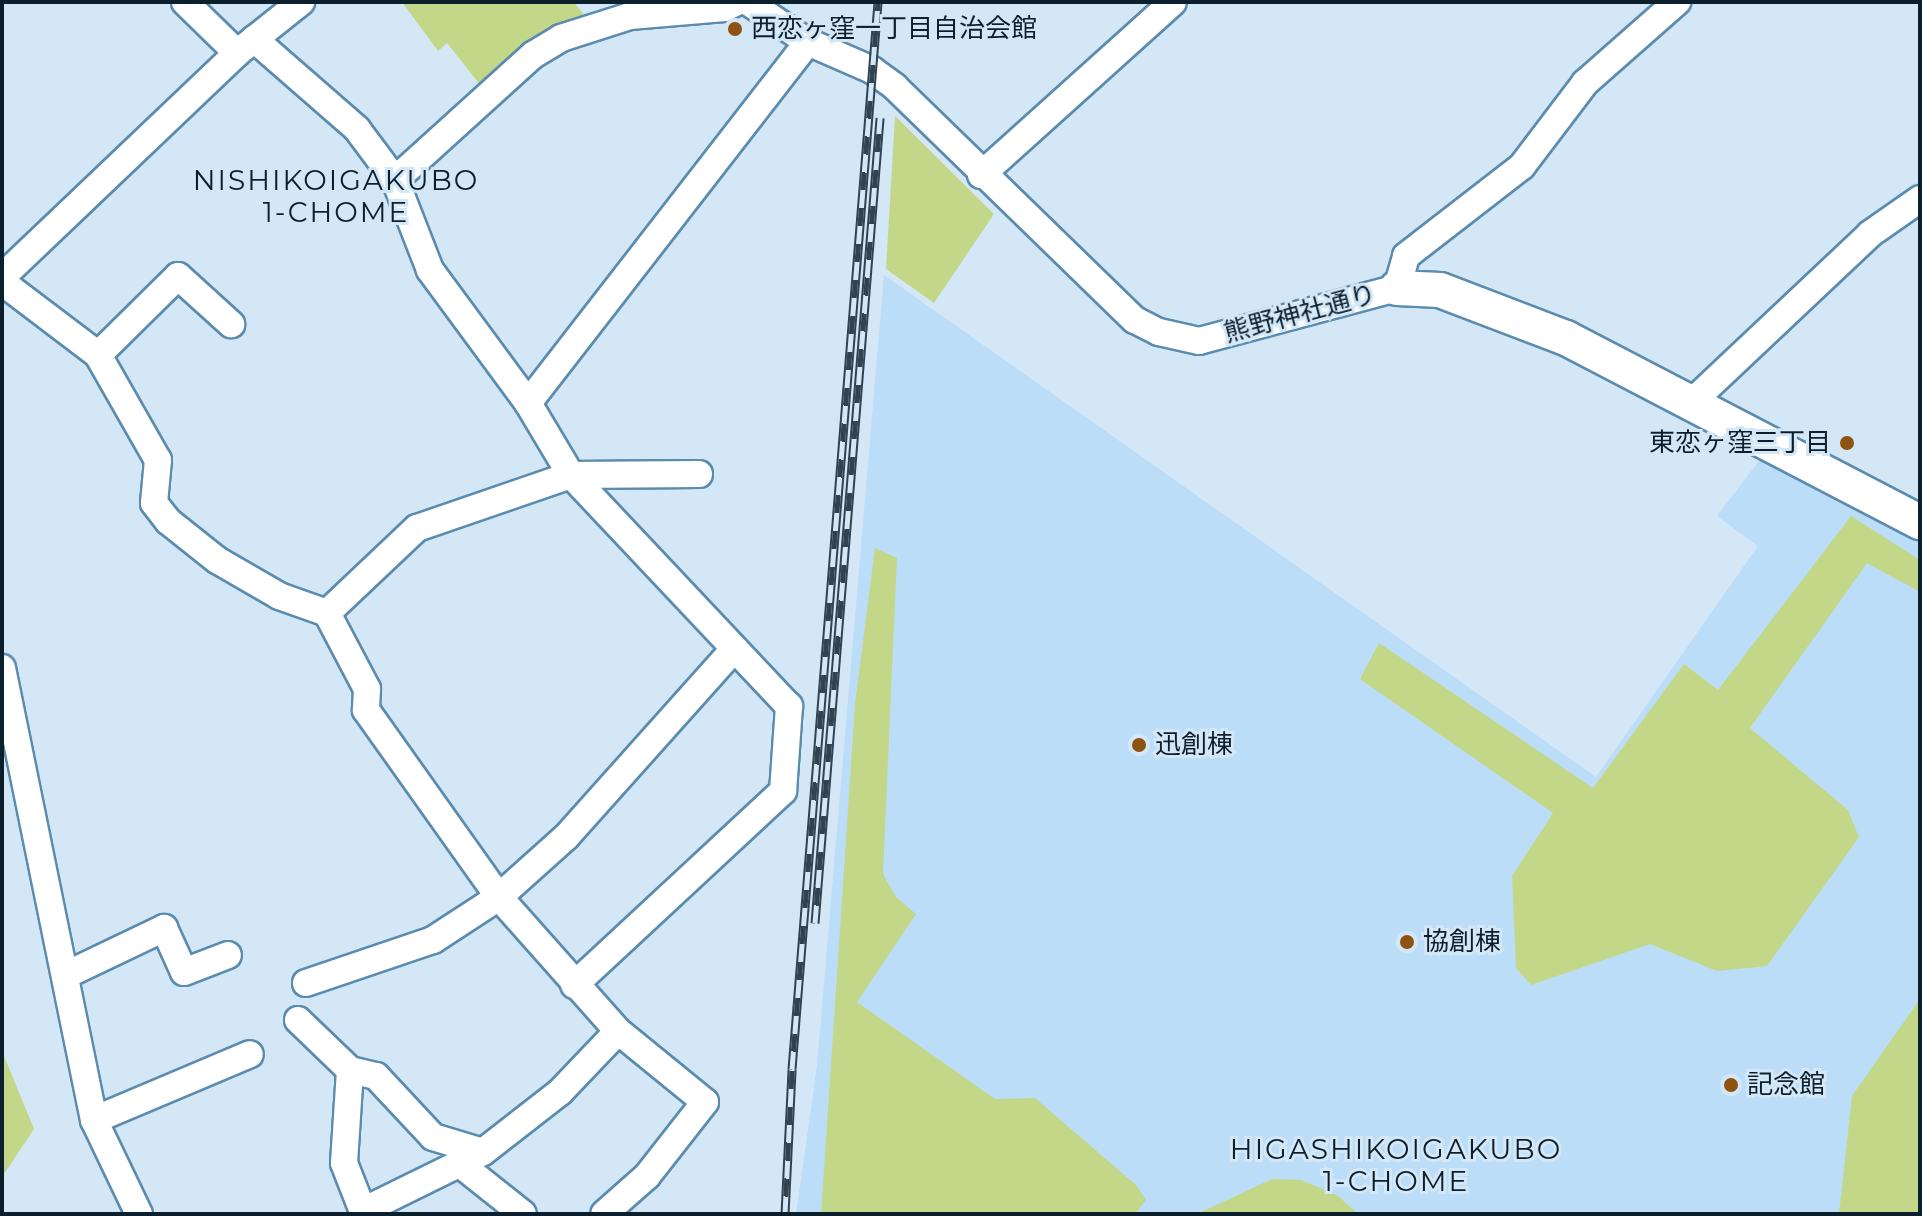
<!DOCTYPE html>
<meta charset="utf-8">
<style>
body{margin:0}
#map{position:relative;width:1922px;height:1216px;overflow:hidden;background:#d3e7f7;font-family:Montserrat,"Noto Sans JP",sans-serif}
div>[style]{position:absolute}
.built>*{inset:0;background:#bbddf7}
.green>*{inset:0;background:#c2d888}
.roads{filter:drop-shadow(2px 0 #5b8caf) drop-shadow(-2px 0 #5b8caf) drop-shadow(0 2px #5b8caf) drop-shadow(0 -2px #5b8caf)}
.minor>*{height:26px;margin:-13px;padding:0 13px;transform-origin:13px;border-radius:13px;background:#fff}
.major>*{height:34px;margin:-17px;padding:0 17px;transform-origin:17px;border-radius:17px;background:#fff}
.rail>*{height:9px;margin-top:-4.5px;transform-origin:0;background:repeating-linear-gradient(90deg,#d3e7f7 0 18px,#2f4351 0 36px);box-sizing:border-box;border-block:2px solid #2f4351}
.dots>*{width:22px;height:22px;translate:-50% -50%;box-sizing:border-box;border:4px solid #d3e7f7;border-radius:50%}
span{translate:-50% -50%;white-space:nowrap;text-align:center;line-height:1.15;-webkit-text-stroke:6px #d3e7f7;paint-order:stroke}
.poi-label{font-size:26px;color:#0b1f2d}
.left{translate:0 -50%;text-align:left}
.right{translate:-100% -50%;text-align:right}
.street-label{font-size:26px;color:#0b1f2d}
.neighbourhood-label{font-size:28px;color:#0b1f2d;letter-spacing:2px}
.frame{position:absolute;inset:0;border:4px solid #0b1f2d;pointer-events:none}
</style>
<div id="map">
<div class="built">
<div style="clip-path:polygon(884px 275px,1596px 777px,1758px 546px,1717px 516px,1765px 453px,1920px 540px,1920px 1214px,796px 1214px,817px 1066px)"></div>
</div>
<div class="green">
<div style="clip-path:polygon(402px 2px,574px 2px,584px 15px,485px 91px,447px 43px,438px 51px)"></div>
<div style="clip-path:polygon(895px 116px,994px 214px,934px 303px,886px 269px)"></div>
<div style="clip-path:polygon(1851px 516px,1920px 560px,1920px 592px,1867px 563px,1750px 728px,1848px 810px,1859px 837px,1767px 966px,1717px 971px,1650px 944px,1531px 985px,1516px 968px,1512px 876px,1553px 813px,1360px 679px,1379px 643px,1593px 788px,1684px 664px,1718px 690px)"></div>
<div style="clip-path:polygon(875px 548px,897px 558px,883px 874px,896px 897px,916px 914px,857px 1002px,995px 1099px,1035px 1098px,1136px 1185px,1146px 1200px,1135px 1214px,821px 1214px,855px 704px)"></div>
<div style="clip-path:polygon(1920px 999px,1920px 1214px,1839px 1214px,1852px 1096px)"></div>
<div style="clip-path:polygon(2px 1051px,34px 1129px,2px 1177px)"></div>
<div style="clip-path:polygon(1272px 1179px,1301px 1180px,1337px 1195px,1358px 1214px,1197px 1214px)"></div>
</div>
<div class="roads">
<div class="minor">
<div style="left:185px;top:2px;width:73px;rotate:44.4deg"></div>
<div style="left:748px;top:2px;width:72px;rotate:33.7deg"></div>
<div style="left:808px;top:42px;width:70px;rotate:23.6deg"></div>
<div style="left:872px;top:70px;width:29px;rotate:36deg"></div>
<div style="left:895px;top:87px;width:334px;rotate:44.2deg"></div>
<div style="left:1135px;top:320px;width:27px;rotate:27deg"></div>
<div style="left:1159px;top:332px;width:41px;rotate:12.7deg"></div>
<div style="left:1199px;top:341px;width:205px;rotate:-15deg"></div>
<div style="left:1397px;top:288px;width:33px;rotate:-74deg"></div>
<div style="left:1406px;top:256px;width:147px;rotate:-37.8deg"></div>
<div style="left:1522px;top:166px;width:104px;rotate:-52.8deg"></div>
<div style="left:1585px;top:83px;width:123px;rotate:-41.4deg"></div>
<div style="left:254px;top:39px;width:137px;rotate:41.1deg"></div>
<div style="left:357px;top:129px;width:64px;rotate:53.3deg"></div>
<div style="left:395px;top:180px;width:97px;rotate:68.7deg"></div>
<div style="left:430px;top:270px;width:165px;rotate:53.6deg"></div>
<div style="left:528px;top:403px;width:84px;rotate:59.2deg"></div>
<div style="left:571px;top:475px;width:318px;rotate:46.7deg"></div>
<div style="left:789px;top:706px;width:85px;rotate:94deg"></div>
<div style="left:783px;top:791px;width:285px;rotate:137.1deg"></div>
<div style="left:981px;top:175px;width:258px;rotate:-42deg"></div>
<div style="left:395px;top:180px;width:186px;rotate:-42.2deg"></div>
<div style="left:533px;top:55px;width:33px;rotate:-31deg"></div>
<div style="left:561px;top:38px;width:72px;rotate:-17.7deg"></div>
<div style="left:630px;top:16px;width:95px;rotate:-4.8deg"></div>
<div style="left:725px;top:8px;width:13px;rotate:-27deg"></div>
<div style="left:2px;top:277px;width:325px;rotate:-43.6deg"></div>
<div style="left:237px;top:53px;width:82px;rotate:-38.6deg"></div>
<div style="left:2px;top:282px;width:121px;rotate:37.2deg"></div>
<div style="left:98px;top:355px;width:121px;rotate:60.3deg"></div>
<div style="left:158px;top:460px;width:43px;rotate:95.3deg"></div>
<div style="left:154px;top:503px;width:23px;rotate:52deg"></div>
<div style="left:168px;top:521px;width:63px;rotate:38.5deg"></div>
<div style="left:217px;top:560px;width:72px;rotate:30.1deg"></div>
<div style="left:279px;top:596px;width:51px;rotate:19.5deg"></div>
<div style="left:327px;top:613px;width:86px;rotate:62.2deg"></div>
<div style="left:367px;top:689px;width:21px;rotate:93deg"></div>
<div style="left:366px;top:710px;width:229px;rotate:54.6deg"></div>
<div style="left:499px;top:897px;width:179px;rotate:48.4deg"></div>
<div style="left:618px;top:1031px;width:112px;rotate:39.2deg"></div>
<div style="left:705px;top:1102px;width:94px;rotate:128.1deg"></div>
<div style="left:647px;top:1176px;width:57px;rotate:138.5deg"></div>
<div style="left:98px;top:355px;width:112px;rotate:-44.6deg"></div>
<div style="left:178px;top:276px;width:72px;rotate:42.2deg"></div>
<div style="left:1693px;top:401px;width:243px;rotate:-43.3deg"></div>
<div style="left:1870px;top:234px;width:61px;rotate:-35deg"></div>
<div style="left:528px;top:403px;width:457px;rotate:-52.2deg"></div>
<div style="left:327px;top:613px;width:124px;rotate:-43.4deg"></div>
<div style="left:417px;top:528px;width:163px;rotate:-19deg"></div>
<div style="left:571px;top:475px;width:128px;rotate:-0.4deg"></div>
<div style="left:2px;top:668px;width:461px;rotate:78.5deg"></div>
<div style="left:94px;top:1120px;width:104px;rotate:64.4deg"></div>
<div style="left:66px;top:975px;width:109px;rotate:-25.6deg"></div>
<div style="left:164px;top:928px;width:48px;rotate:65.6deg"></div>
<div style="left:184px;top:972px;width:47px;rotate:-21.1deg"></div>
<div style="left:306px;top:983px;width:134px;rotate:-18.7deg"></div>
<div style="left:433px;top:940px;width:79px;rotate:-33.1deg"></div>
<div style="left:499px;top:897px;width:91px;rotate:-41.9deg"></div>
<div style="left:567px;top:836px;width:251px;rotate:-48.2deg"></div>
<div style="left:298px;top:1020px;width:72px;rotate:43.9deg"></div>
<div style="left:350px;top:1070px;width:27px;rotate:13deg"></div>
<div style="left:376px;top:1076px;width:83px;rotate:46.9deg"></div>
<div style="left:433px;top:1137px;width:52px;rotate:16.7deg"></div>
<div style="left:350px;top:1070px;width:93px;rotate:93.7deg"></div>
<div style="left:344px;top:1163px;width:55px;rotate:68.6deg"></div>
<div style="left:94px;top:1120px;width:169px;rotate:-22.9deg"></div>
<div style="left:460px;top:1164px;width:80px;rotate:38.4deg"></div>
<div style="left:363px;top:1211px;width:134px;rotate:-26.2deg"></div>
<div style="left:483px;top:1152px;width:98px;rotate:-37.9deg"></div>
<div style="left:560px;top:1092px;width:84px;rotate:-46.4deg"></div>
</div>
<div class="major">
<div style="left:1397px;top:288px;width:43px;rotate:2.7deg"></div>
<div style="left:1440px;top:290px;width:135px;rotate:20.9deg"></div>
<div style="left:1566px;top:338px;width:399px;rotate:27.5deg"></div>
</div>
</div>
<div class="rail">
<div style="left:815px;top:923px;width:808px;rotate:-85.38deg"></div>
<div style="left:785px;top:1214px;width:145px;rotate:-87.2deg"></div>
<div style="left:792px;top:1069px;width:1070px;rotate:-85.39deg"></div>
</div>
<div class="dots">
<div style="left:735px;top:29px;background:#8e5211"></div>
<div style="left:1847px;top:443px;background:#8e5211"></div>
<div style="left:1139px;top:745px;background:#8e5211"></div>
<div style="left:1407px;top:942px;background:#8e5211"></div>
<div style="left:1731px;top:1085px;background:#8e5211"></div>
</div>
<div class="poi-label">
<span class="left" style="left:751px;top:29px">西恋ヶ窪一丁目自治会館</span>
<span class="right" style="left:1831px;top:443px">東恋ヶ窪三丁目</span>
<span class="left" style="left:1155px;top:745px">迅創棟</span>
<span class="left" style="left:1423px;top:942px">協創棟</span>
<span class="left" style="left:1747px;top:1085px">記念館</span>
</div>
<div class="street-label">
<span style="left:1300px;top:314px;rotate:-15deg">熊野神社通り</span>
</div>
<div class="neighbourhood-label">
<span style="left:336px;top:196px">NISHIKOIGAKUBO<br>1-CHOME</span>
<span style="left:1396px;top:1165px">HIGASHIKOIGAKUBO<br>1-CHOME</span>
</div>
<div class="frame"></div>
</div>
